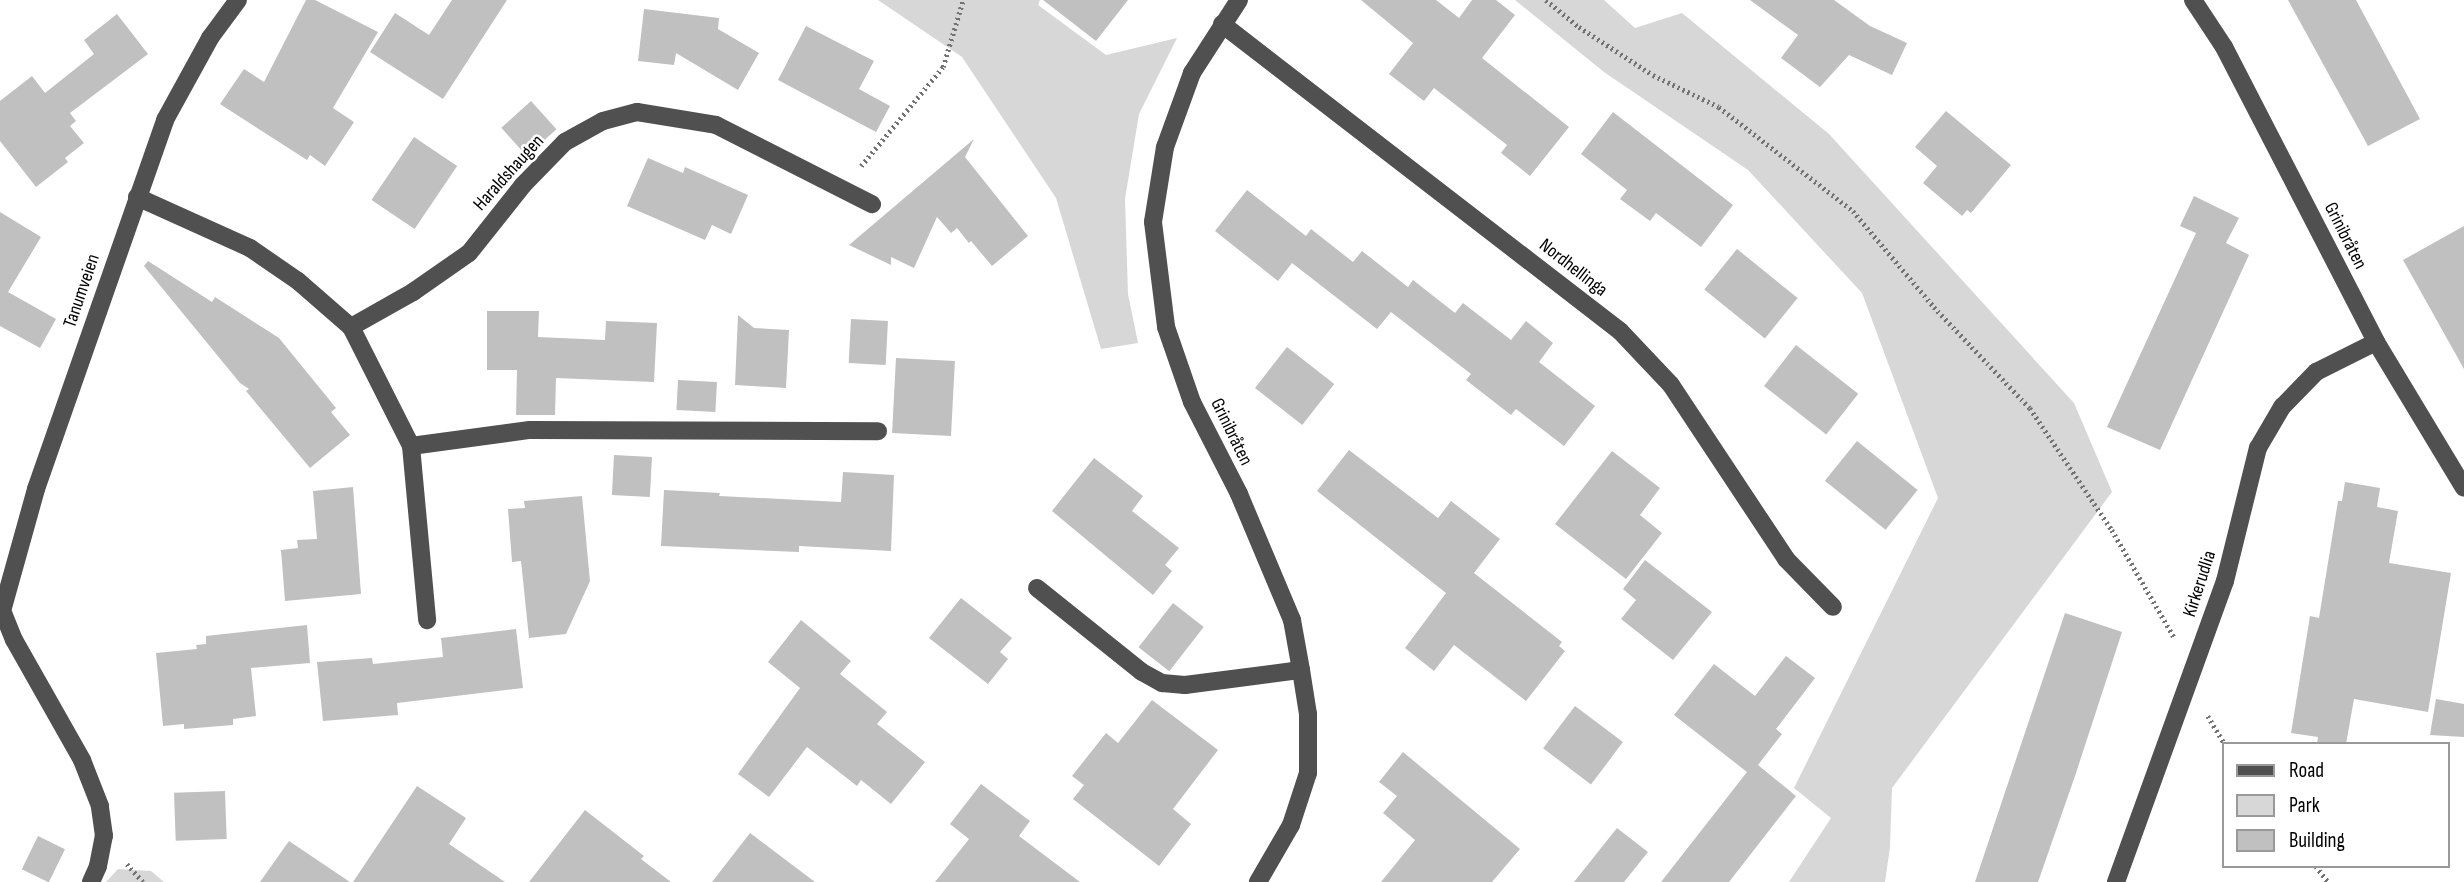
<!DOCTYPE html>
<meta charset="utf-8">
<style>
body{margin:0}
#map{position:relative;width:2464px;height:882px;overflow:hidden;background:#fff;font-family:"Sofia Sans Condensed",sans-serif}
div>[style]{position:absolute}
.green>*{inset:0;background:#d7d7d7}
.building>*{inset:0;background:#c0c0c0;transform-origin:0 0}
.path>*{height:4.5px;margin-top:-2.25px;transform-origin:0;background:repeating-linear-gradient(90deg,#727272 0 2px,transparent 0 5.5px)}
.minor>*{height:18px;margin:-9px;padding:0 9px;transform-origin:9px;border-radius:9px;background:#505050}
span{translate:-50% -50%;white-space:nowrap;text-align:center;line-height:1.15;-webkit-text-stroke:5px #fff;paint-order:stroke}
.street-label{font-size:19px;color:#000}
.legend{position:absolute;left:2222px;top:742px;width:228px;height:126px;box-sizing:border-box;background:#fff;border:2px solid #999;margin:0;padding:9px 12px;list-style:none;font-size:21px;color:#000}
.legend li{display:flex;align-items:center;gap:14px;height:35px}
.legend b{width:35px;border:2px solid #999}
</style>
<div id="map">
<div class="green">
<div style="clip-path:polygon(878px 0,1040px 0,1038px 5px,1106px 55px,1177px 38px,1139px 114px,1125px 199px,1128px 294px,1138px 343px,1101px 349px,1056px 198px,962px 57px)"></div>
<div style="clip-path:polygon(1515px 0,1604px 0,1635px 28px,1682px 13px,1829px 134px,2074px 403px,2112px 492px,1892px 788px,1890px 847px,1885px 882px,1789px 882px,1831px 818px,1794px 788px,1938px 498px,1862px 293px,1748px 170px,1604px 72px)"></div>
<div style="clip-path:polygon(118px 869px,151px 871px,164px 882px,106px 882px)"></div>
</div>
<div class="building">
<div style="clip-path:polygon(306px 0,315px 0,378px 32px,333px 108px,354px 122px,325px 166px,310px 155px,307px 160px,220px 104px,244px 69px,264px 82px)"></div>
<div style="clip-path:polygon(452px 0,507px 0,443px 99px,370px 52px,395px 13px,429px 35px)"></div>
<div style="clip-path:polygon(1043px 0,1128px 0,1096px 41px)"></div>
<div style="clip-path:polygon(1361px 0,1436px 0,1459px 18px,1472px 0,1496px 0,1515px 15px,1482px 58px,1569px 127px,1530px 176px,1501px 153px,1507px 145px,1434px 88px,1424px 101px,1389px 74px,1413px 43px)"></div>
<div style="clip-path:polygon(1750px 0,1834px 0,1870px 26px,1907px 43px,1892px 75px,1849px 55px,1820px 87px,1781px 58px,1798px 35px)"></div>
<div style="clip-path:polygon(2288px 0,2356px 0,2420px 119px,2368px 146px)"></div>
<div style="clip-path:polygon(644px 9px,719px 18px,718px 29px,759px 53px,738px 90px,676px 53px,674px 65px,638px 61px)"></div>
<div style="clip-path:polygon(117px 14px,148px 54px,70px 113px,76px 121px,70px 126px,84px 143px,65px 158px,68px 162px,36px 187px,0 141px,0 101px,32px 76px,45px 93px,94px 54px,84px 40px)"></div>
<div style="clip-path:polygon(806px 26px,874px 61px,859px 89px,890px 106px,876px 132px,778px 80px)"></div>
<div style="left:531px;top:101px;width:38px;height:40px;rotate:48deg"></div>
<div style="clip-path:polygon(1946px 111px,2011px 165px,1971px 213px,1967px 210px,1962px 216px,1923px 183px,1937px 166px,1915px 147px)"></div>
<div style="clip-path:polygon(1613px 112px,1733px 205px,1701px 247px,1656px 213px,1650px 221px,1620px 199px,1627px 190px,1581px 154px)"></div>
<div style="left:414px;top:137px;width:52px;height:76px;rotate:34deg"></div>
<div style="clip-path:polygon(974px 139px,965px 157px,1028px 236px,992px 266px,971px 241px,969px 243px,957px 228px,951px 233px,937px 217px,914px 268px,891px 257px,891px 265px,849px 245px)"></div>
<div style="clip-path:polygon(648px 158px,683px 173px,685px 167px,748px 195px,731px 234px,712px 225px,705px 240px,627px 206px)"></div>
<div style="clip-path:polygon(1247px 190px,1306px 236px,1311px 229px,1353px 262px,1362px 251px,1408px 287px,1413px 280px,1455px 313px,1463px 303px,1511px 340px,1526px 321px,1553px 343px,1539px 362px,1595px 406px,1564px 446px,1516px 409px,1511px 415px,1466px 380px,1471px 374px,1391px 312px,1377px 329px,1292px 263px,1278px 281px,1215px 231px)"></div>
<div style="clip-path:polygon(2194px 196px,2239px 218px,2226px 243px,2249px 255px,2160px 450px,2107px 427px,2196px 233px,2180px 226px)"></div>
<div style="clip-path:polygon(0 212px,41px 237px,8px 292px,56px 319px,40px 348px,0 326px)"></div>
<div style="clip-path:polygon(2464px 226px,2464px 369px,2403px 260px)"></div>
<div style="left:1737px;top:249px;width:78px;height:52px;rotate:39deg"></div>
<div style="clip-path:polygon(148px 261px,212px 302px,215px 297px,279px 338px,336px 408px,331px 412px,350px 435px,310px 468px,246px 391px,249px 389px,240px 383px,144px 266px)"></div>
<div style="clip-path:polygon(487px 311px,539px 311px,538px 337px,605px 340px,606px 321px,657px 323px,654px 382px,556px 378px,555px 415px,516px 415px,517px 370px,487px 370px)"></div>
<div style="clip-path:polygon(738px 315px,754px 328px,789px 330px,786px 388px,735px 385px)"></div>
<div style="left:851px;top:319px;width:37px;height:44px;rotate:3deg"></div>
<div style="left:1796px;top:345px;width:79px;height:52px;rotate:38deg"></div>
<div style="left:1287px;top:347px;width:60px;height:52px;rotate:38deg"></div>
<div style="left:896px;top:358px;width:59px;height:75px;rotate:3deg"></div>
<div style="left:678px;top:380px;width:39px;height:30px;rotate:3deg"></div>
<div style="left:1857px;top:441px;width:78px;height:51px;rotate:39deg"></div>
<div style="clip-path:polygon(1349px 450px,1438px 518px,1451px 501px,1500px 539px,1474px 573px,1562px 642px,1559px 646px,1565px 651px,1526px 701px,1454px 645px,1434px 671px,1405px 648px,1446px 593px,1317px 491px)"></div>
<div style="clip-path:polygon(1612px 451px,1660px 488px,1640px 515px,1662px 533px,1626px 579px,1555px 524px)"></div>
<div style="left:614px;top:455px;width:38px;height:40px;rotate:3deg"></div>
<div style="clip-path:polygon(1094px 458px,1143px 496px,1132px 511px,1179px 548px,1165px 565px,1172px 571px,1153px 595px,1052px 511px)"></div>
<div style="clip-path:polygon(843px 472px,894px 475px,891px 551px,799px 546px,799px 552px,661px 546px,664px 490px,720px 493px,719px 496px,841px 502px)"></div>
<div style="clip-path:polygon(2345px 482px,2380px 488px,2377px 507px,2398px 511px,2389px 563px,2451px 573px,2428px 712px,2354px 699px,2346px 744px,2317px 744px,2318px 737px,2291px 733px,2310px 616px,2319px 618px,2338px 501px,2342px 501px)"></div>
<div style="clip-path:polygon(353px 487px,361px 594px,285px 601px,281px 550px,298px 548px,297px 540px,317px 539px,313px 491px)"></div>
<div style="clip-path:polygon(582px 496px,590px 581px,566px 634px,529px 638px,521px 561px,512px 562px,508px 509px,525px 508px,524px 501px)"></div>
<div style="clip-path:polygon(1645px 560px,1712px 612px,1673px 660px,1621px 619px,1636px 600px,1623px 589px)"></div>
<div style="clip-path:polygon(961px 598px,1012px 638px,1000px 652px,1008px 659px,988px 684px,929px 638px)"></div>
<div style="left:1173px;top:603px;width:39px;height:56px;rotate:38deg"></div>
<div style="clip-path:polygon(2065px 613px,2122px 632px,2075px 776px,2038px 882px,1975px 882px)"></div>
<div style="clip-path:polygon(801px 620px,851px 661px,840px 674px,887px 712px,877px 724px,925px 762px,891px 804px,861px 780px,857px 786px,807px 747px,769px 797px,738px 774px,800px 688px,768px 662px)"></div>
<div style="clip-path:polygon(307px 625px,310px 663px,251px 668px,256px 716px,233px 719px,233px 725px,184px 729px,184px 724px,163px 726px,156px 653px,197px 649px,196px 645px,206px 644px,206px 636px)"></div>
<div style="clip-path:polygon(516px 629px,523px 688px,397px 703px,398px 715px,323px 721px,317px 662px,372px 658px,373px 664px,443px 657px,441px 638px)"></div>
<div style="clip-path:polygon(1786px 656px,1815px 678px,1776px 729px,1782px 734px,1758px 765px,1796px 796px,1729px 882px,1661px 882px,1747px 772px,1674px 715px,1714px 664px,1755px 696px)"></div>
<div style="clip-path:polygon(2436px 699px,2464px 704px,2464px 737px,2430px 735px)"></div>
<div style="clip-path:polygon(1152px 700px,1218px 750px,1173px 809px,1191px 824px,1159px 866px,1073px 799px,1084px 785px,1072px 776px,1106px 733px,1118px 743px)"></div>
<div style="left:1575px;top:706px;width:60px;height:53px;rotate:37deg"></div>
<div style="clip-path:polygon(1403px 752px,1520px 849px,1492px 882px,1381px 882px,1415px 840px,1383px 813px,1397px 796px,1379px 782px)"></div>
<div style="clip-path:polygon(981px 784px,1030px 821px,1019px 836px,1080px 882px,935px 882px,969px 839px,950px 824px)"></div>
<div style="clip-path:polygon(417px 786px,466px 818px,449px 844px,505px 882px,353px 882px)"></div>
<div style="left:225px;top:791px;width:48px;height:51px;rotate:88deg"></div>
<div style="clip-path:polygon(585px 810px,644px 856px,641px 859px,671px 882px,529px 882px)"></div>
<div style="clip-path:polygon(1617px 828px,1648px 852px,1624px 882px,1574px 882px)"></div>
<div style="clip-path:polygon(750px 833px,815px 882px,712px 882px)"></div>
<div style="left:38px;top:836px;width:30px;height:37px;rotate:26deg"></div>
<div style="clip-path:polygon(289px 841px,350px 882px,260px 882px)"></div>
</div>
<div class="path">
<div style="left:1546px;top:0;width:43px;rotate:39.3deg"></div>
<div style="left:1579px;top:27px;width:88px;rotate:33deg"></div>
<div style="left:1653px;top:75px;width:73px;rotate:25.9deg"></div>
<div style="left:1719px;top:107px;width:170px;rotate:37.8deg"></div>
<div style="left:1853px;top:211px;width:126px;rotate:49.8deg"></div>
<div style="left:1934px;top:307px;width:139px;rotate:46.5deg"></div>
<div style="left:2030px;top:408px;width:147px;rotate:56.1deg"></div>
<div style="left:2112px;top:530px;width:124px;rotate:59.9deg"></div>
<div style="left:861px;top:166px;width:129px;rotate:-50.4deg"></div>
<div style="left:943px;top:67px;width:70px;rotate:-73.4deg"></div>
<div style="left:2208px;top:716px;width:33px;rotate:59deg"></div>
<div style="left:127px;top:864px;width:24px;rotate:48deg"></div>
<div style="left:2316px;top:866px;width:20px;rotate:53deg"></div>
</div>
<div class="minor">
<div style="left:1239px;top:0;width:87px;rotate:122.8deg"></div>
<div style="left:1192px;top:73px;width:79px;rotate:110deg"></div>
<div style="left:1165px;top:147px;width:76px;rotate:99.1deg"></div>
<div style="left:1153px;top:222px;width:106px;rotate:82.9deg"></div>
<div style="left:1166px;top:327px;width:79px;rotate:70.9deg"></div>
<div style="left:1192px;top:402px;width:103px;rotate:62.9deg"></div>
<div style="left:1239px;top:494px;width:137px;rotate:67.2deg"></div>
<div style="left:1292px;top:620px;width:51px;rotate:79.8deg"></div>
<div style="left:1301px;top:670px;width:45px;rotate:81deg"></div>
<div style="left:1308px;top:714px;width:59px;rotate:90deg"></div>
<div style="left:1308px;top:773px;width:55px;rotate:108.1deg"></div>
<div style="left:1291px;top:825px;width:66px;rotate:120.1deg"></div>
<div style="left:2193px;top:0;width:56px;rotate:56.6deg"></div>
<div style="left:2224px;top:47px;width:332px;rotate:62.7deg"></div>
<div style="left:2376px;top:342px;width:170px;rotate:58.9deg"></div>
<div style="left:1222px;top:24px;width:503px;rotate:37.65deg"></div>
<div style="left:1620px;top:331px;width:74px;rotate:46.6deg"></div>
<div style="left:1671px;top:385px;width:209px;rotate:56.5deg"></div>
<div style="left:1786px;top:559px;width:67px;rotate:45.6deg"></div>
<div style="left:137px;top:197px;width:124px;rotate:24.3deg"></div>
<div style="left:250px;top:248px;width:58px;rotate:34.5deg"></div>
<div style="left:298px;top:281px;width:70px;rotate:41deg"></div>
<div style="left:351px;top:327px;width:133px;rotate:63.2deg"></div>
<div style="left:411px;top:446px;width:175px;rotate:84.7deg"></div>
<div style="left:351px;top:327px;width:71px;rotate:-29.4deg"></div>
<div style="left:413px;top:292px;width:68px;rotate:-34.9deg"></div>
<div style="left:469px;top:253px;width:87px;rotate:-51.5deg"></div>
<div style="left:523px;top:185px;width:60px;rotate:-45.7deg"></div>
<div style="left:565px;top:142px;width:43px;rotate:-28.9deg"></div>
<div style="left:603px;top:121px;width:35px;rotate:-15deg"></div>
<div style="left:637px;top:112px;width:80px;rotate:9.3deg"></div>
<div style="left:716px;top:125px;width:175px;rotate:26.9deg"></div>
<div style="left:411px;top:446px;width:120px;rotate:-7.7deg"></div>
<div style="left:530px;top:430px;width:348px;rotate:0.2deg"></div>
<div style="left:1037px;top:588px;width:134px;rotate:38.7deg"></div>
<div style="left:1142px;top:672px;width:23px;rotate:29deg"></div>
<div style="left:1162px;top:683px;width:23px;rotate:5deg"></div>
<div style="left:1185px;top:685px;width:117px;rotate:-7.4deg"></div>
<div style="left:91px;top:882px;width:17px;rotate:-66deg"></div>
<div style="left:98px;top:866px;width:31px;rotate:-79deg"></div>
<div style="left:104px;top:836px;width:30px;rotate:-98deg"></div>
<div style="left:100px;top:806px;width:49px;rotate:-111.4deg"></div>
<div style="left:82px;top:760px;width:138px;rotate:-119.5deg"></div>
<div style="left:14px;top:640px;width:31px;rotate:-112deg"></div>
<div style="left:2px;top:611px;width:127px;rotate:-74.4deg"></div>
<div style="left:36px;top:489px;width:391px;rotate:-70.7deg"></div>
<div style="left:165px;top:120px;width:94px;rotate:-61.2deg"></div>
<div style="left:210px;top:38px;width:47px;rotate:-53.6deg"></div>
<div style="left:2116px;top:882px;width:320px;rotate:-70.1deg"></div>
<div style="left:2225px;top:581px;width:137px;rotate:-76.1deg"></div>
<div style="left:2258px;top:448px;width:48px;rotate:-59.7deg"></div>
<div style="left:2282px;top:407px;width:49px;rotate:-45.8deg"></div>
<div style="left:2316px;top:372px;width:67px;rotate:-26.6deg"></div>
</div>
<div class="street-label">
<span style="left:509px;top:173px;rotate:-48deg">Haraldshaugen</span>
<span style="left:2345px;top:236px;rotate:63deg">Grinibråten</span>
<span style="left:1573px;top:268px;rotate:38deg">Nordhellinga</span>
<span style="left:82px;top:291px;rotate:-71deg">Tanumveien</span>
<span style="left:1231px;top:432px;rotate:64deg">Grinibråten</span>
<span style="left:2200px;top:584px;rotate:-72deg">Kirkerudlia</span>
</div>
<ul class="legend">
<li><b style="height:9px;background:#505050"></b>Road</li>
<li><b style="height:19px;background:#d7d7d7"></b>Park</li>
<li><b style="height:19px;background:#c0c0c0"></b>Building</li>
</ul>
</div>
